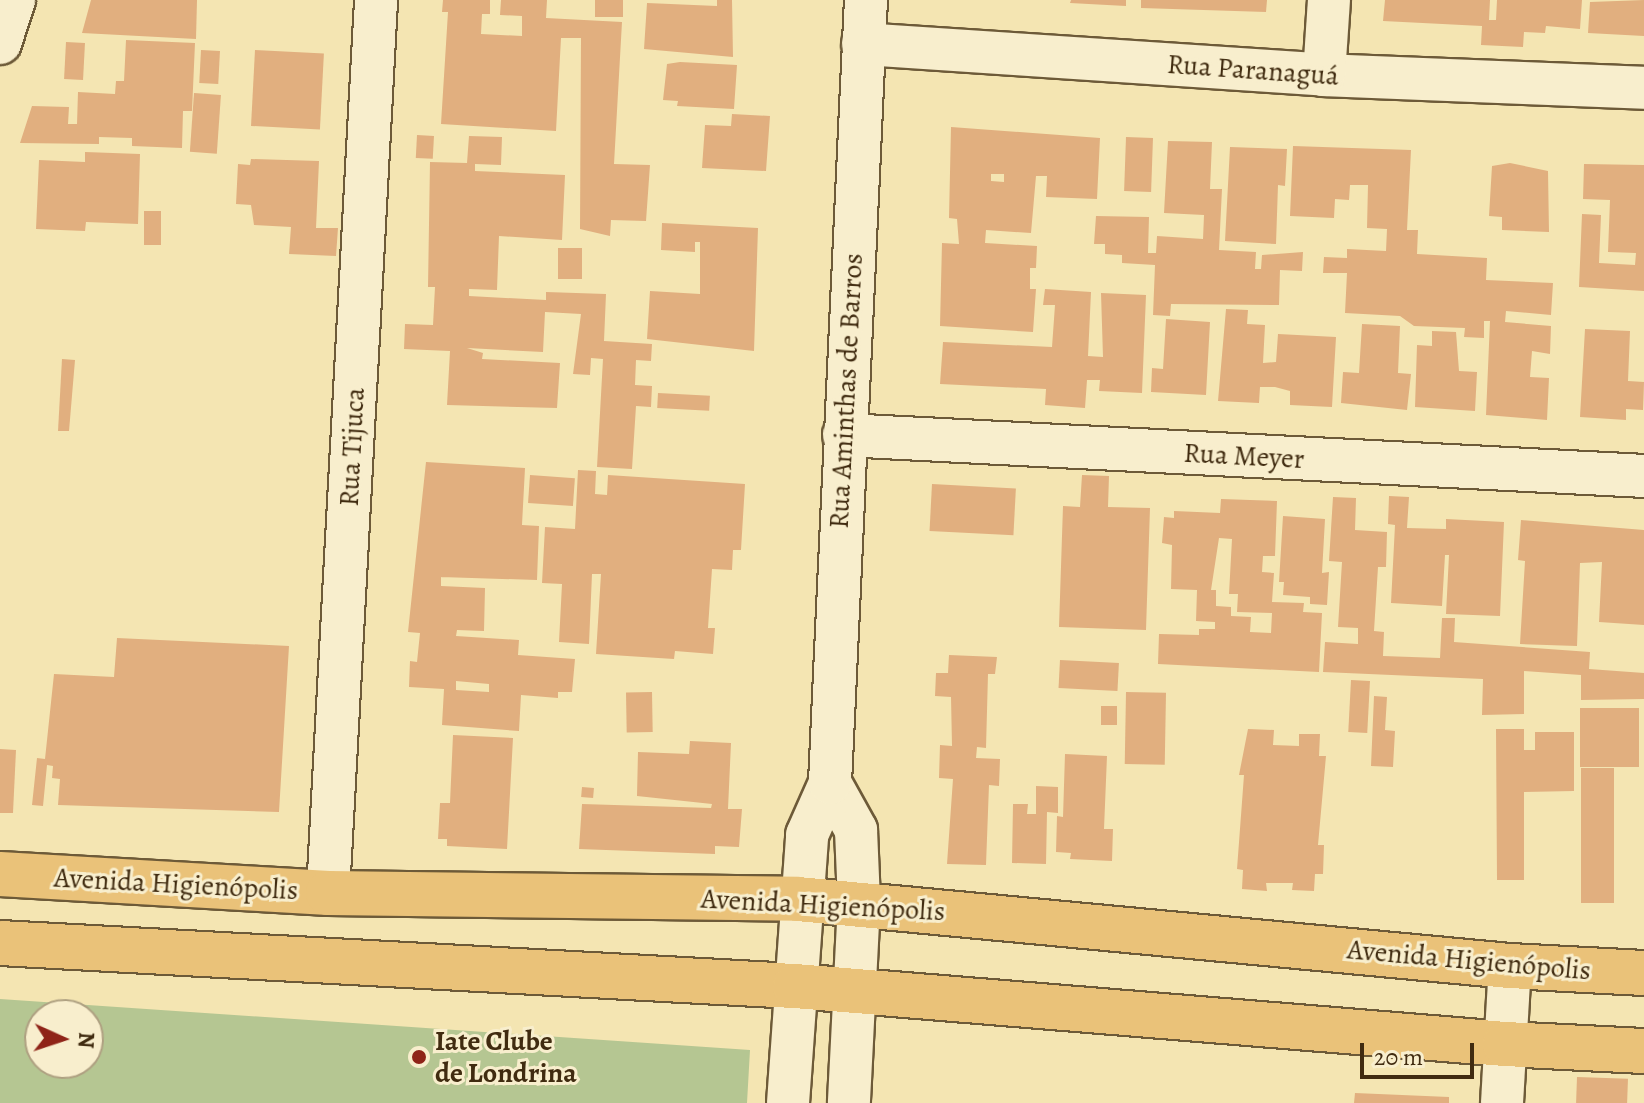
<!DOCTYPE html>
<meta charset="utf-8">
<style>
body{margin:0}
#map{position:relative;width:1644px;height:1103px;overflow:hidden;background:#f4e5b2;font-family:Alegreya,serif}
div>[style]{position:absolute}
.green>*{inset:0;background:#b5c692}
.building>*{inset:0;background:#e1af7f;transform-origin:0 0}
.roads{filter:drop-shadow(2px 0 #6d5a38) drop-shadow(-2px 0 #6d5a38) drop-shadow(0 2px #6d5a38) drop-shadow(0 -2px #6d5a38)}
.minor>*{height:42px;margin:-21px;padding:0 21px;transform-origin:21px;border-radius:21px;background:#f8eecd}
.major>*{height:44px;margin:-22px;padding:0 22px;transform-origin:22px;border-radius:22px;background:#eac279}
.dots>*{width:22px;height:22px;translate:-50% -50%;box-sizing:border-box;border:4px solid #f8eecd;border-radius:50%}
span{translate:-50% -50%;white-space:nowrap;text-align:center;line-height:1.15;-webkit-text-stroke:6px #f8eecd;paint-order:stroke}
.street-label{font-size:28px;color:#402b10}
.poi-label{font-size:28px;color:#402b10;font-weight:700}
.left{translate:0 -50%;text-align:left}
.north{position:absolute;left:24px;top:999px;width:80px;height:80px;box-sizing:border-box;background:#f8eecd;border:2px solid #aea081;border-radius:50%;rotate:93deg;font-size:22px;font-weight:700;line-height:32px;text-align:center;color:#402b10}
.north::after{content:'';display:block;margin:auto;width:28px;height:36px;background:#8f2418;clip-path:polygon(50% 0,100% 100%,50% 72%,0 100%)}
.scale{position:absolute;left:1360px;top:1043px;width:114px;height:36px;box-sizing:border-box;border:4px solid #402b10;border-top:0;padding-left:10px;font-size:24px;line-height:28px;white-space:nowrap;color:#402b10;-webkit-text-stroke:6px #f8eecd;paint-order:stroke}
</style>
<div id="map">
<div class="green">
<div style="clip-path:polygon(evenodd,0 999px,750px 1050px,747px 1103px,0 1103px,0 999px,40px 1015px,88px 1015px,88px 1063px,40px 1063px,40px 1015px)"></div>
</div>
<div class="building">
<div style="clip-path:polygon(91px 0,197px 0,196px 39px,82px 33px)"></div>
<div style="clip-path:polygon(443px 0,490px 0,490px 14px,482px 14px,481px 34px,522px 36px,522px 16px,500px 15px,501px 0,547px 0,546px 18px,622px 22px,614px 164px,650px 165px,646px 221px,611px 220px,610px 236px,580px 229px,581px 38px,561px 38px,556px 131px,441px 124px,448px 12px,442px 12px)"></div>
<div style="left:595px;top:0;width:28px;height:17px"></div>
<div style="clip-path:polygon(717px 0,732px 0,733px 57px,644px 49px,647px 3px,717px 6px)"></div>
<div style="clip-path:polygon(1071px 0,1126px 0,1126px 6px,1070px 3px)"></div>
<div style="clip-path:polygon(1141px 0,1267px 0,1266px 12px,1141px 8px)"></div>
<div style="clip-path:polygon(1385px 0,1490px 0,1489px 20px,1496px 20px,1497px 0,1582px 0,1580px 29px,1546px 26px,1545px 33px,1524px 32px,1523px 47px,1481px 45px,1482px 26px,1383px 21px)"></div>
<div style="clip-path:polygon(1644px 0,1644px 36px,1588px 33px,1590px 2px)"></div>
<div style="clip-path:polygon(126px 40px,195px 43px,192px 111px,183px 111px,182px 148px,132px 146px,132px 138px,99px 137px,99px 144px,20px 143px,32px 106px,69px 107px,68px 124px,77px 124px,78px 92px,115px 94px,116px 81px,124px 81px)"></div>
<div style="left:66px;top:42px;width:19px;height:37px;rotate:3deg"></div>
<div style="left:201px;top:50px;width:19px;height:33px;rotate:3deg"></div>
<div style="left:255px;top:50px;width:69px;height:76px;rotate:3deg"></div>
<div style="clip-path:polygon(680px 62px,737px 65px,734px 109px,677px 106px,678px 101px,663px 100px,667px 64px)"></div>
<div style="left:194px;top:93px;width:27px;height:59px;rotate:4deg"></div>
<div style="clip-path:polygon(732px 114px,770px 116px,766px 171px,702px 168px,705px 125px,731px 126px)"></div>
<div style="clip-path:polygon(evenodd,951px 127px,1100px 138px,1097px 199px,1046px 197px,1047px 176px,1036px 176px,1031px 233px,986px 230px,985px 243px,1037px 246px,1036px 268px,1030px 268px,1030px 289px,1036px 289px,1033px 332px,940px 326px,942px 243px,959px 244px,957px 219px,949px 218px,951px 127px,991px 174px,1004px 174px,1004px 182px,991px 181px,991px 174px)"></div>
<div style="left:417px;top:135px;width:17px;height:23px;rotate:3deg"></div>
<div style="clip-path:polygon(469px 136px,502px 137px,501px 165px,475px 164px,475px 171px,565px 175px,562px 240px,499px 236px,497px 290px,469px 289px,469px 296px,546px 300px,546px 292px,606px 294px,604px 341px,652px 344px,651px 361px,636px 360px,635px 385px,652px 386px,651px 407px,636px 406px,632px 469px,597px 467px,603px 359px,591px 358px,590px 375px,573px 374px,581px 314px,545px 312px,543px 352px,467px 348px,483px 353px,482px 359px,560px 363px,557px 408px,447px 405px,450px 351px,404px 349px,405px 324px,433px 325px,435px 287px,428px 287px,430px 162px,467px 163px)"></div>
<div style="left:1126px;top:137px;width:27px;height:54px;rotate:2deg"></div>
<div style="clip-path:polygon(1168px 141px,1212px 142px,1210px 189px,1222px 189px,1219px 250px,1256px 252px,1255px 269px,1261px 269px,1262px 255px,1303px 252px,1302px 271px,1280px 270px,1279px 305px,1171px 304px,1170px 316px,1153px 315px,1155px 265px,1122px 263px,1122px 255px,1105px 254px,1105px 244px,1094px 244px,1096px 216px,1149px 217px,1148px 253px,1156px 253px,1157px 236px,1203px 239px,1204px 215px,1164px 213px)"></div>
<div style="clip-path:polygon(1293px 146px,1411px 150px,1407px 230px,1418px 230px,1417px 254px,1487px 258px,1486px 280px,1553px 283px,1551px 315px,1506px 311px,1505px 322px,1551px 326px,1550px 354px,1532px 351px,1530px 377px,1549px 378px,1547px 420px,1486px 415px,1490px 321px,1484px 321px,1484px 338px,1464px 337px,1465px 328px,1414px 326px,1400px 316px,1345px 313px,1347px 273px,1323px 273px,1324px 257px,1347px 258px,1347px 249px,1386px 251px,1387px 229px,1367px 228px,1368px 185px,1350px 185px,1349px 200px,1335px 199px,1334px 218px,1290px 216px)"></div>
<div style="clip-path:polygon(1230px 147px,1287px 149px,1285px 186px,1278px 185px,1276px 244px,1225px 241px)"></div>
<div style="clip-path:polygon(85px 152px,140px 154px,138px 224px,86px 222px,85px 231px,36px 229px,39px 160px,85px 162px)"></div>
<div style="clip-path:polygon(251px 159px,319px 161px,316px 228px,338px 228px,336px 256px,289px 254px,291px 227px,254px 225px,251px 205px,236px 204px,238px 164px,250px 165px)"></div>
<div style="clip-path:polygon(1510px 163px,1548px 171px,1549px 232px,1502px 230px,1502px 217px,1489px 216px,1492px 166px)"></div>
<div style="clip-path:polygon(1584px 164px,1644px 165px,1644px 291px,1579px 287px,1582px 214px,1601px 215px,1599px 263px,1635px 265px,1636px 253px,1608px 252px,1610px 200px,1583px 199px)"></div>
<div style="left:144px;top:211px;width:17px;height:34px"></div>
<div style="clip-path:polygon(662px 223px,758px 228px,754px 351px,647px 339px,650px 291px,700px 294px,700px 242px,695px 242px,695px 252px,661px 250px)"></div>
<div style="left:582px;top:248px;width:31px;height:24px;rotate:90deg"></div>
<div style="clip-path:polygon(1045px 289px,1091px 292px,1088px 356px,1103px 357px,1101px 293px,1146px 295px,1142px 393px,1099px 391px,1100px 380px,1087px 380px,1085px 408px,1045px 405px,1046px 389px,940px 384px,943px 342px,1052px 347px,1055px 305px,1043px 305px)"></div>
<div style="clip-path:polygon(1226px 309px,1248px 310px,1247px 324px,1265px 325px,1263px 363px,1276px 362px,1278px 334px,1336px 337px,1332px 407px,1290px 405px,1290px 391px,1275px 387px,1260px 387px,1259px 403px,1218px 401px)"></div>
<div style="clip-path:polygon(1166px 319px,1210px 322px,1206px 395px,1151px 392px,1152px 368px,1163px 369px)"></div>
<div style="clip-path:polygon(1362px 324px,1400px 326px,1398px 373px,1411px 374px,1407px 410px,1341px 403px,1343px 372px,1359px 373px)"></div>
<div style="clip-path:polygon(1585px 329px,1630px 331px,1628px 381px,1644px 382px,1643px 410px,1626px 409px,1626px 420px,1580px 417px)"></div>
<div style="clip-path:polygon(1432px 331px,1456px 332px,1459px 371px,1477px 372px,1475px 411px,1415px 407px,1417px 345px,1432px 346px)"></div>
<div style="clip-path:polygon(62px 359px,75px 360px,69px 431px,58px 431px)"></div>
<div style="left:658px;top:393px;width:52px;height:15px;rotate:3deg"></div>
<div style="clip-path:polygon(evenodd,426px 462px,525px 468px,522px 525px,539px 526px,537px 580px,441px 577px,441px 586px,485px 588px,484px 631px,457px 630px,456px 636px,519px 640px,518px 655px,575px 659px,572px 692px,558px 692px,558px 698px,521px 695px,519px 731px,442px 725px,444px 689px,409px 687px,410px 661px,417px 662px,420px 633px,408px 632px,426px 462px,456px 681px,489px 684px,489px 692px,456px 690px,456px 681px)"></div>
<div style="clip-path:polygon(578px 470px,596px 471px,595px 494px,607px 495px,608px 475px,745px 484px,741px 550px,733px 550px,732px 570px,712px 569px,708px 628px,715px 628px,713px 654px,675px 651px,674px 659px,596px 654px,601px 574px,592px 574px,589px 644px,559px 642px,562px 584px,542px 583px,545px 527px,575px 529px)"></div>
<div style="left:530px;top:475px;width:45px;height:28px;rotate:4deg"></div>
<div style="clip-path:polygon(1082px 475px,1109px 476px,1108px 507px,1150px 508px,1146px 630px,1059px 627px,1063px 506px,1080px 507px)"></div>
<div style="left:932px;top:484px;width:84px;height:47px;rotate:3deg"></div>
<div style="clip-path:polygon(1389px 496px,1409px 497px,1407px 528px,1446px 529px,1446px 519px,1504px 522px,1500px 616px,1446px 614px,1449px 555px,1445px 555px,1442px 606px,1391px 603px,1395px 525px,1388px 524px)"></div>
<div style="clip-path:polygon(1333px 497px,1356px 498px,1355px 530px,1387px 532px,1386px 567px,1378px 567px,1374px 631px,1384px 632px,1383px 656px,1440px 658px,1442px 618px,1455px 618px,1454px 642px,1590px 652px,1589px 669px,1644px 673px,1644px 699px,1581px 700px,1581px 675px,1524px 671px,1524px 714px,1482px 715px,1483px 679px,1323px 672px,1325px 642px,1358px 644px,1358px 628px,1338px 627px,1342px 562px,1329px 561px)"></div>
<div style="clip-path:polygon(evenodd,1221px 499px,1277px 501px,1275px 556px,1263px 556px,1262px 572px,1274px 573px,1272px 602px,1304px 603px,1303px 612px,1322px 613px,1319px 672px,1158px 664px,1159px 634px,1199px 635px,1199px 629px,1215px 629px,1215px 622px,1196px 621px,1197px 590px,1171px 589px,1172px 545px,1162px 543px,1164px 517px,1174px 518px,1174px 511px,1220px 513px,1221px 499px,1219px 538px,1232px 539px,1229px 594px,1238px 594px,1237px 612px,1272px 613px,1271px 633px,1250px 632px,1251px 617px,1231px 616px,1231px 607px,1216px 606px,1216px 590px,1211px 590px,1219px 538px)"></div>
<div style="clip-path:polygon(1283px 516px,1325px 519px,1322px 573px,1329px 572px,1327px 605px,1310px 604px,1310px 597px,1283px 595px,1284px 582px,1279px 582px)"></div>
<div style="clip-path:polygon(1521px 520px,1644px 530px,1644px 625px,1599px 622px,1602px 562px,1580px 563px,1577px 646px,1520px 644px,1525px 561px,1518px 560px)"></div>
<div style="clip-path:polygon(117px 638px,289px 646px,279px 812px,58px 805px,60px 779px,52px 778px,53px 766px,47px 765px,43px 806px,32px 805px,37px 758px,45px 759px,54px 674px,114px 677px)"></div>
<div style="clip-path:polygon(949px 655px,997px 657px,995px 674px,988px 674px,986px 748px,977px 747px,976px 758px,1000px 759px,999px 786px,989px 785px,986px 865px,947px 864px,953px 779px,939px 778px,940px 745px,952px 746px,951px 697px,935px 696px,936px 673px,948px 673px)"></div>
<div style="left:1060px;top:660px;width:59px;height:28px;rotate:3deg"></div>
<div style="left:1351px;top:680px;width:19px;height:52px;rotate:3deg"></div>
<div style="left:652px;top:692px;width:40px;height:26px;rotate:89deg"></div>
<div style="left:1126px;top:692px;width:40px;height:72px;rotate:1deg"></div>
<div style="clip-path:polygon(1374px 696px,1387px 697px,1385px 730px,1395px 731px,1393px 767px,1371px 766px)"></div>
<div style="left:1101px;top:706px;width:16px;height:19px"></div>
<div style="left:1580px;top:708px;width:59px;height:59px"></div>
<div style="clip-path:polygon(1248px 729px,1274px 730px,1273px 745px,1299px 746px,1299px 734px,1320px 734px,1319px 756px,1326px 756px,1318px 845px,1324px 845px,1323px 874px,1315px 874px,1314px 891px,1292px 890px,1293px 883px,1266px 883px,1267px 891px,1242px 889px,1243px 870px,1237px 869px,1244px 775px,1239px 775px)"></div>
<div style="clip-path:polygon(1496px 729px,1524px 729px,1524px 750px,1535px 750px,1535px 732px,1574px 732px,1574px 791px,1524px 792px,1524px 880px,1497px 880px)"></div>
<div style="clip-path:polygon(453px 735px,513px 738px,507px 849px,447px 846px,447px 839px,438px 839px,440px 803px,450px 803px)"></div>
<div style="clip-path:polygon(690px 741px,731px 743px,728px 809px,742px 809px,739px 847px,715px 846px,715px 854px,579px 849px,582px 804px,711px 808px,712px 804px,637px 796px,638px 752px,689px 754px)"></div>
<div style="clip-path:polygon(0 749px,16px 750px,13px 813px,0 813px)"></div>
<div style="clip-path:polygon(1065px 754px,1107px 756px,1104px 829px,1113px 829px,1112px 861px,1070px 859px,1071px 853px,1056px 852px,1057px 816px,1063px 817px)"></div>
<div style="left:1581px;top:768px;width:33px;height:135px"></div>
<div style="clip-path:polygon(1036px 786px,1058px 787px,1058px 813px,1047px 812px,1046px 864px,1012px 863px,1013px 804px,1028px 804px,1027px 814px,1036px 814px)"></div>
<div style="left:582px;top:787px;width:12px;height:10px;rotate:5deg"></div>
<div style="left:1577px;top:1077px;width:51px;height:26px;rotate:2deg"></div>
<div style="clip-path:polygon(1355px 1093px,1449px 1097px,1449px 1103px,1354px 1103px)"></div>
</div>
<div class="roads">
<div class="minor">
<div style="left:0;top:43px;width:45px;rotate:-72deg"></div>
<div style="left:863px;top:44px;width:462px;rotate:3.8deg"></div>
<div style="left:1324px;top:75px;width:320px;rotate:2.3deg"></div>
<div style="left:1324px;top:75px;width:75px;rotate:-86.2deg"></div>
<div style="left:844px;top:435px;width:801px;rotate:2.93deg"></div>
<div style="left:830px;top:783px;width:54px;rotate:61deg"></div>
<div style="left:856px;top:830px;width:73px;rotate:87.6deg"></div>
<div style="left:859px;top:903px;width:200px;rotate:92.9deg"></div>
<div style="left:328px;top:893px;width:894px;rotate:-86.92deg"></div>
<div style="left:788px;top:1103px;width:269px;rotate:-85.9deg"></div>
<div style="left:807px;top:835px;width:57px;rotate:-66.1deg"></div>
<div style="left:830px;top:783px;width:784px;rotate:-87.37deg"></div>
<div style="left:1502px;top:1103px;width:137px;rotate:-86.7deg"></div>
</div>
<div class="major">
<div style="left:0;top:874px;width:329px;rotate:3.3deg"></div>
<div style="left:328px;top:893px;width:470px;rotate:0.7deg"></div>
<div style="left:798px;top:899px;width:715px;rotate:5.38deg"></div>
<div style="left:1510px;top:966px;width:134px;rotate:3deg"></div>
<div style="left:0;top:943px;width:796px;rotate:3.1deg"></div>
<div style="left:795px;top:986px;width:712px;rotate:4.67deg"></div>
<div style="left:1505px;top:1044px;width:139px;rotate:2.9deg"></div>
</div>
</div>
<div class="dots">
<div style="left:419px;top:1057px;background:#8f2418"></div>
</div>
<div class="street-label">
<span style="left:1253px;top:70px;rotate:4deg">Rua Paranaguá</span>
<span style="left:846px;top:391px;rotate:-87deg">Rua Aminthas de Barros</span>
<span style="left:352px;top:447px;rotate:-87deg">Rua Tijuca</span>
<span style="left:1244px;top:456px;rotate:3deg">Rua Meyer</span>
<span style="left:176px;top:884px;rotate:3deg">Avenida Higienópolis</span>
<span style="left:823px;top:905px;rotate:3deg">Avenida Higienópolis</span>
<span style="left:1469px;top:960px;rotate:5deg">Avenida Higienópolis</span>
</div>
<div class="poi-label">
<span class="left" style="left:435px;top:1057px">Iate Clube<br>de Londrina</span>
</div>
<div class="north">N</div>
<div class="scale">20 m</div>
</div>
